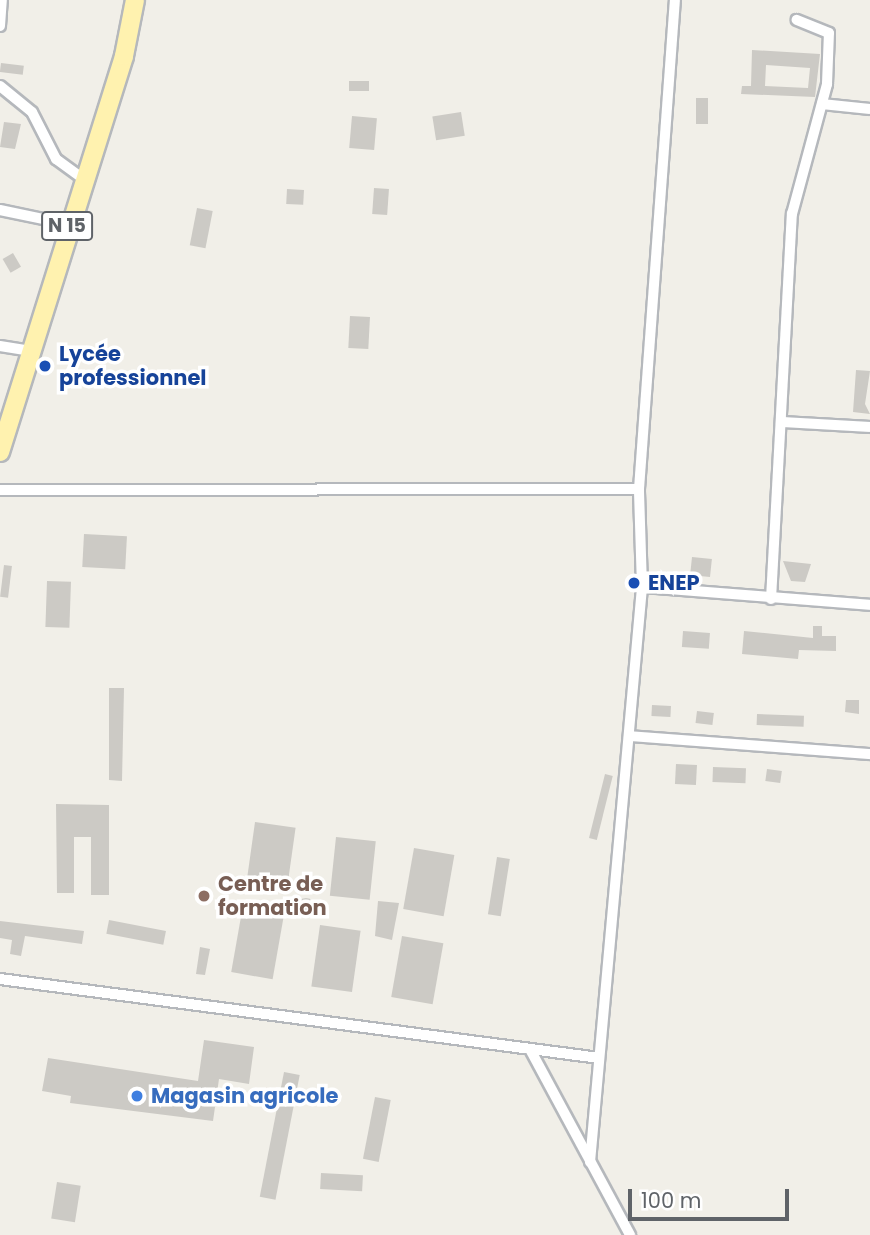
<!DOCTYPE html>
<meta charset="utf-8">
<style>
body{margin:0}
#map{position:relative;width:870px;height:1235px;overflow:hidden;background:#f1efe8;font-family:Poppins,sans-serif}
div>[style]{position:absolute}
.building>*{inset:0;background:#cccac5;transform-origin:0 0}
.round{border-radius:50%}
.roads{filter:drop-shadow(2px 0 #b5b8bc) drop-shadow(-2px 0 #b5b8bc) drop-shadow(0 2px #b5b8bc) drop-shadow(0 -2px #b5b8bc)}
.minor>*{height:10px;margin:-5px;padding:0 5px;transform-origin:5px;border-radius:5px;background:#fff}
.primary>*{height:18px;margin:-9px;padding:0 9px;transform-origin:9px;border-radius:9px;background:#fff2af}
.dots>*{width:19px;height:19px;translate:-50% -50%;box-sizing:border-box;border:4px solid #fff;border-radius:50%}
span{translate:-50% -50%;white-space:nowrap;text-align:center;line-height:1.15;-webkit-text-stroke:7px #fff;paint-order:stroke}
.shield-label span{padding:2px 5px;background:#fff;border:2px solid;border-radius:5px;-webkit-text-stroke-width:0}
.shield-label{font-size:19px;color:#5f6368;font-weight:700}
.transit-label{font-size:21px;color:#164399;font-weight:700}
.left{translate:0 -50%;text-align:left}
.education-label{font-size:21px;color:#785e54;font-weight:700}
.shop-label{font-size:21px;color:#366cbe;font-weight:700}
.scale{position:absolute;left:628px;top:1189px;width:161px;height:32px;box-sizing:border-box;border:4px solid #5f6368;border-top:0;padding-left:9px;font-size:21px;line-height:24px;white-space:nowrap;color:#5f6368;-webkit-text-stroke:5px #fff;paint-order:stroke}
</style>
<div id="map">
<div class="building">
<div style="clip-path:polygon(evenodd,752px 50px,820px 54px,815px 97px,741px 94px,742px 86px,751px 86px,752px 50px,766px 65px,810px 68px,808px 88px,765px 86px,766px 65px)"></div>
<div style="left:1px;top:63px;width:23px;height:9px;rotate:7deg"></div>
<div style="left:369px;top:81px;width:10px;height:20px;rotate:90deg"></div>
<div style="left:696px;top:98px;width:12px;height:26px"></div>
<div style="left:461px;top:112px;width:24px;height:29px;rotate:81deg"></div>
<div style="left:352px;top:116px;width:25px;height:32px;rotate:5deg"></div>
<div style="clip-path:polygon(4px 122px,21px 124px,15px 149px,0 147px)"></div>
<div style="left:374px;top:188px;width:15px;height:26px;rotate:4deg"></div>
<div style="left:287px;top:189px;width:17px;height:15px;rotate:3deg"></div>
<div style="left:197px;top:208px;width:16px;height:38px;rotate:11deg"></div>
<div style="left:13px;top:253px;width:16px;height:12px;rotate:60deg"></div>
<div style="left:350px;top:316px;width:20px;height:32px;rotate:3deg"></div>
<div style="clip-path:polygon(856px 370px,870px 371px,865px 404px,870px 414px,853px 412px)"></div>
<div style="left:84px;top:534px;width:43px;height:33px;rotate:3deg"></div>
<div style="left:692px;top:557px;width:20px;height:18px;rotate:6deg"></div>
<div style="clip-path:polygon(783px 561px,811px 564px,805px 582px,791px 581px)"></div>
<div style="left:4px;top:565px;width:8px;height:32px;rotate:7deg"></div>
<div style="left:47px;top:581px;width:24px;height:46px;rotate:2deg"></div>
<div style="clip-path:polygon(813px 626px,822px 626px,822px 636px,836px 636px,836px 651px,799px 650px,798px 659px,742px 654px,744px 631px,813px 638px)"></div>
<div style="left:683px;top:631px;width:27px;height:16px;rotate:4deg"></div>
<div style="clip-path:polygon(109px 688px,124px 688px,122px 781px,109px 780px)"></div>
<div style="clip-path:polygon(846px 700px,859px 700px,859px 714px,845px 712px)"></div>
<div style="left:652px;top:705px;width:19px;height:11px;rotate:3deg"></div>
<div style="left:697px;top:711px;width:17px;height:12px;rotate:7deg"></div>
<div style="left:757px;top:714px;width:47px;height:11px;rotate:2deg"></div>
<div style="left:676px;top:764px;width:21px;height:20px;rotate:3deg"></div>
<div style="left:713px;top:767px;width:33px;height:15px;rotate:2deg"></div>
<div style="left:767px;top:769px;width:15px;height:12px;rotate:8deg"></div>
<div style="left:605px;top:774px;width:8px;height:66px;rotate:14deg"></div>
<div style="clip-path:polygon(56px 804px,109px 805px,109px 895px,91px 895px,91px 837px,74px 837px,74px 893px,57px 893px)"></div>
<div style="left:255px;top:822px;width:41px;height:61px;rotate:8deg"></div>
<div style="left:336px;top:837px;width:40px;height:59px;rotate:6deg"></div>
<div style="left:414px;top:848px;width:41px;height:62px;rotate:10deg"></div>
<div style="left:497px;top:857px;width:13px;height:58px;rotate:9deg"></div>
<div class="round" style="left:296px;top:898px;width:20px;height:20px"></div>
<div style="clip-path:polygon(378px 901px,399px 903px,392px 940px,375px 936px)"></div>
<div style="left:242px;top:911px;width:42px;height:62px;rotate:10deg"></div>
<div style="left:109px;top:920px;width:58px;height:14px;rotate:11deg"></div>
<div style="clip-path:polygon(0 921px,84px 931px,82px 944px,25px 936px,21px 956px,10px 954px,12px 940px,0 938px)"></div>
<div style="left:320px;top:925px;width:41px;height:62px;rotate:8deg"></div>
<div style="left:402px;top:936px;width:42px;height:62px;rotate:10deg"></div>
<div style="clip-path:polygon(200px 947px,210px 949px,205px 975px,196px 974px)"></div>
<div style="clip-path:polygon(204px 1040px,254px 1047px,249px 1084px,219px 1079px,213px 1121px,70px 1103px,71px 1096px,42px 1091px,48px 1058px,198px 1081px)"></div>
<div style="left:284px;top:1072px;width:16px;height:127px;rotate:11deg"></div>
<div style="left:375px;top:1097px;width:16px;height:63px;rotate:11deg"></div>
<div style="left:321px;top:1173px;width:42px;height:16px;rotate:3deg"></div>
<div style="left:57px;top:1182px;width:24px;height:37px;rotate:9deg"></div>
</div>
<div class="roads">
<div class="minor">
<div style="left:0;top:26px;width:26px;rotate:-86deg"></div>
<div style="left:0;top:86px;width:41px;rotate:39.1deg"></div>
<div style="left:32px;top:112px;width:53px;rotate:62.9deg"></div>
<div style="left:56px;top:159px;width:31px;rotate:36deg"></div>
<div style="left:822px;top:104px;width:48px;rotate:5.9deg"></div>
<div style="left:0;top:210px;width:68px;rotate:11.8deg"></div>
<div style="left:0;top:346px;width:30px;rotate:9deg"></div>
<div style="left:783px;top:422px;width:87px;rotate:3.3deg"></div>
<div style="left:0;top:490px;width:639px;rotate:-0.09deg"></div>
<div style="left:642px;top:587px;width:229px;rotate:4.5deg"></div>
<div style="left:771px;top:599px;width:386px;rotate:-86.9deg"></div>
<div style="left:792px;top:214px;width:135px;rotate:-74.9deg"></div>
<div style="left:827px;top:84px;width:51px;rotate:-87.8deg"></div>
<div style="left:829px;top:33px;width:35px;rotate:-158deg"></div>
<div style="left:629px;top:736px;width:242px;rotate:4.3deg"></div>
<div style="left:0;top:979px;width:604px;rotate:7.51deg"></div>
<div style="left:531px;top:1051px;width:209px;rotate:61.7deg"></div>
<div style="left:590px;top:1162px;width:577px;rotate:-84.83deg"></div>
<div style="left:642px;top:587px;width:98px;rotate:-91.8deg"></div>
<div style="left:639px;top:489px;width:490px;rotate:-85.8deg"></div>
</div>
<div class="primary">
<div style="left:0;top:452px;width:415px;rotate:-72.6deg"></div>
<div style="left:124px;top:56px;width:57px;rotate:-78.9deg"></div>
</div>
</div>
<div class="dots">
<div style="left:45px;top:366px;background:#1a4fb4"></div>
<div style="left:634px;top:583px;background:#1a4fb4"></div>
<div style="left:204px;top:896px;background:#8d6e63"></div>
<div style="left:137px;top:1096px;background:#3f7fe0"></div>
</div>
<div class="shield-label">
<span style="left:67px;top:226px">N 15</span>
</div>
<div class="transit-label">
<span class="left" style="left:59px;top:366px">Lycée<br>professionnel</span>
<span class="left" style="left:648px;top:583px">ENEP</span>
</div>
<div class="education-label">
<span class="left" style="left:218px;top:896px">Centre de<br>formation</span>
</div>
<div class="shop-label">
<span class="left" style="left:151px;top:1096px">Magasin agricole</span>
</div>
<div class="scale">100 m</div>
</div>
